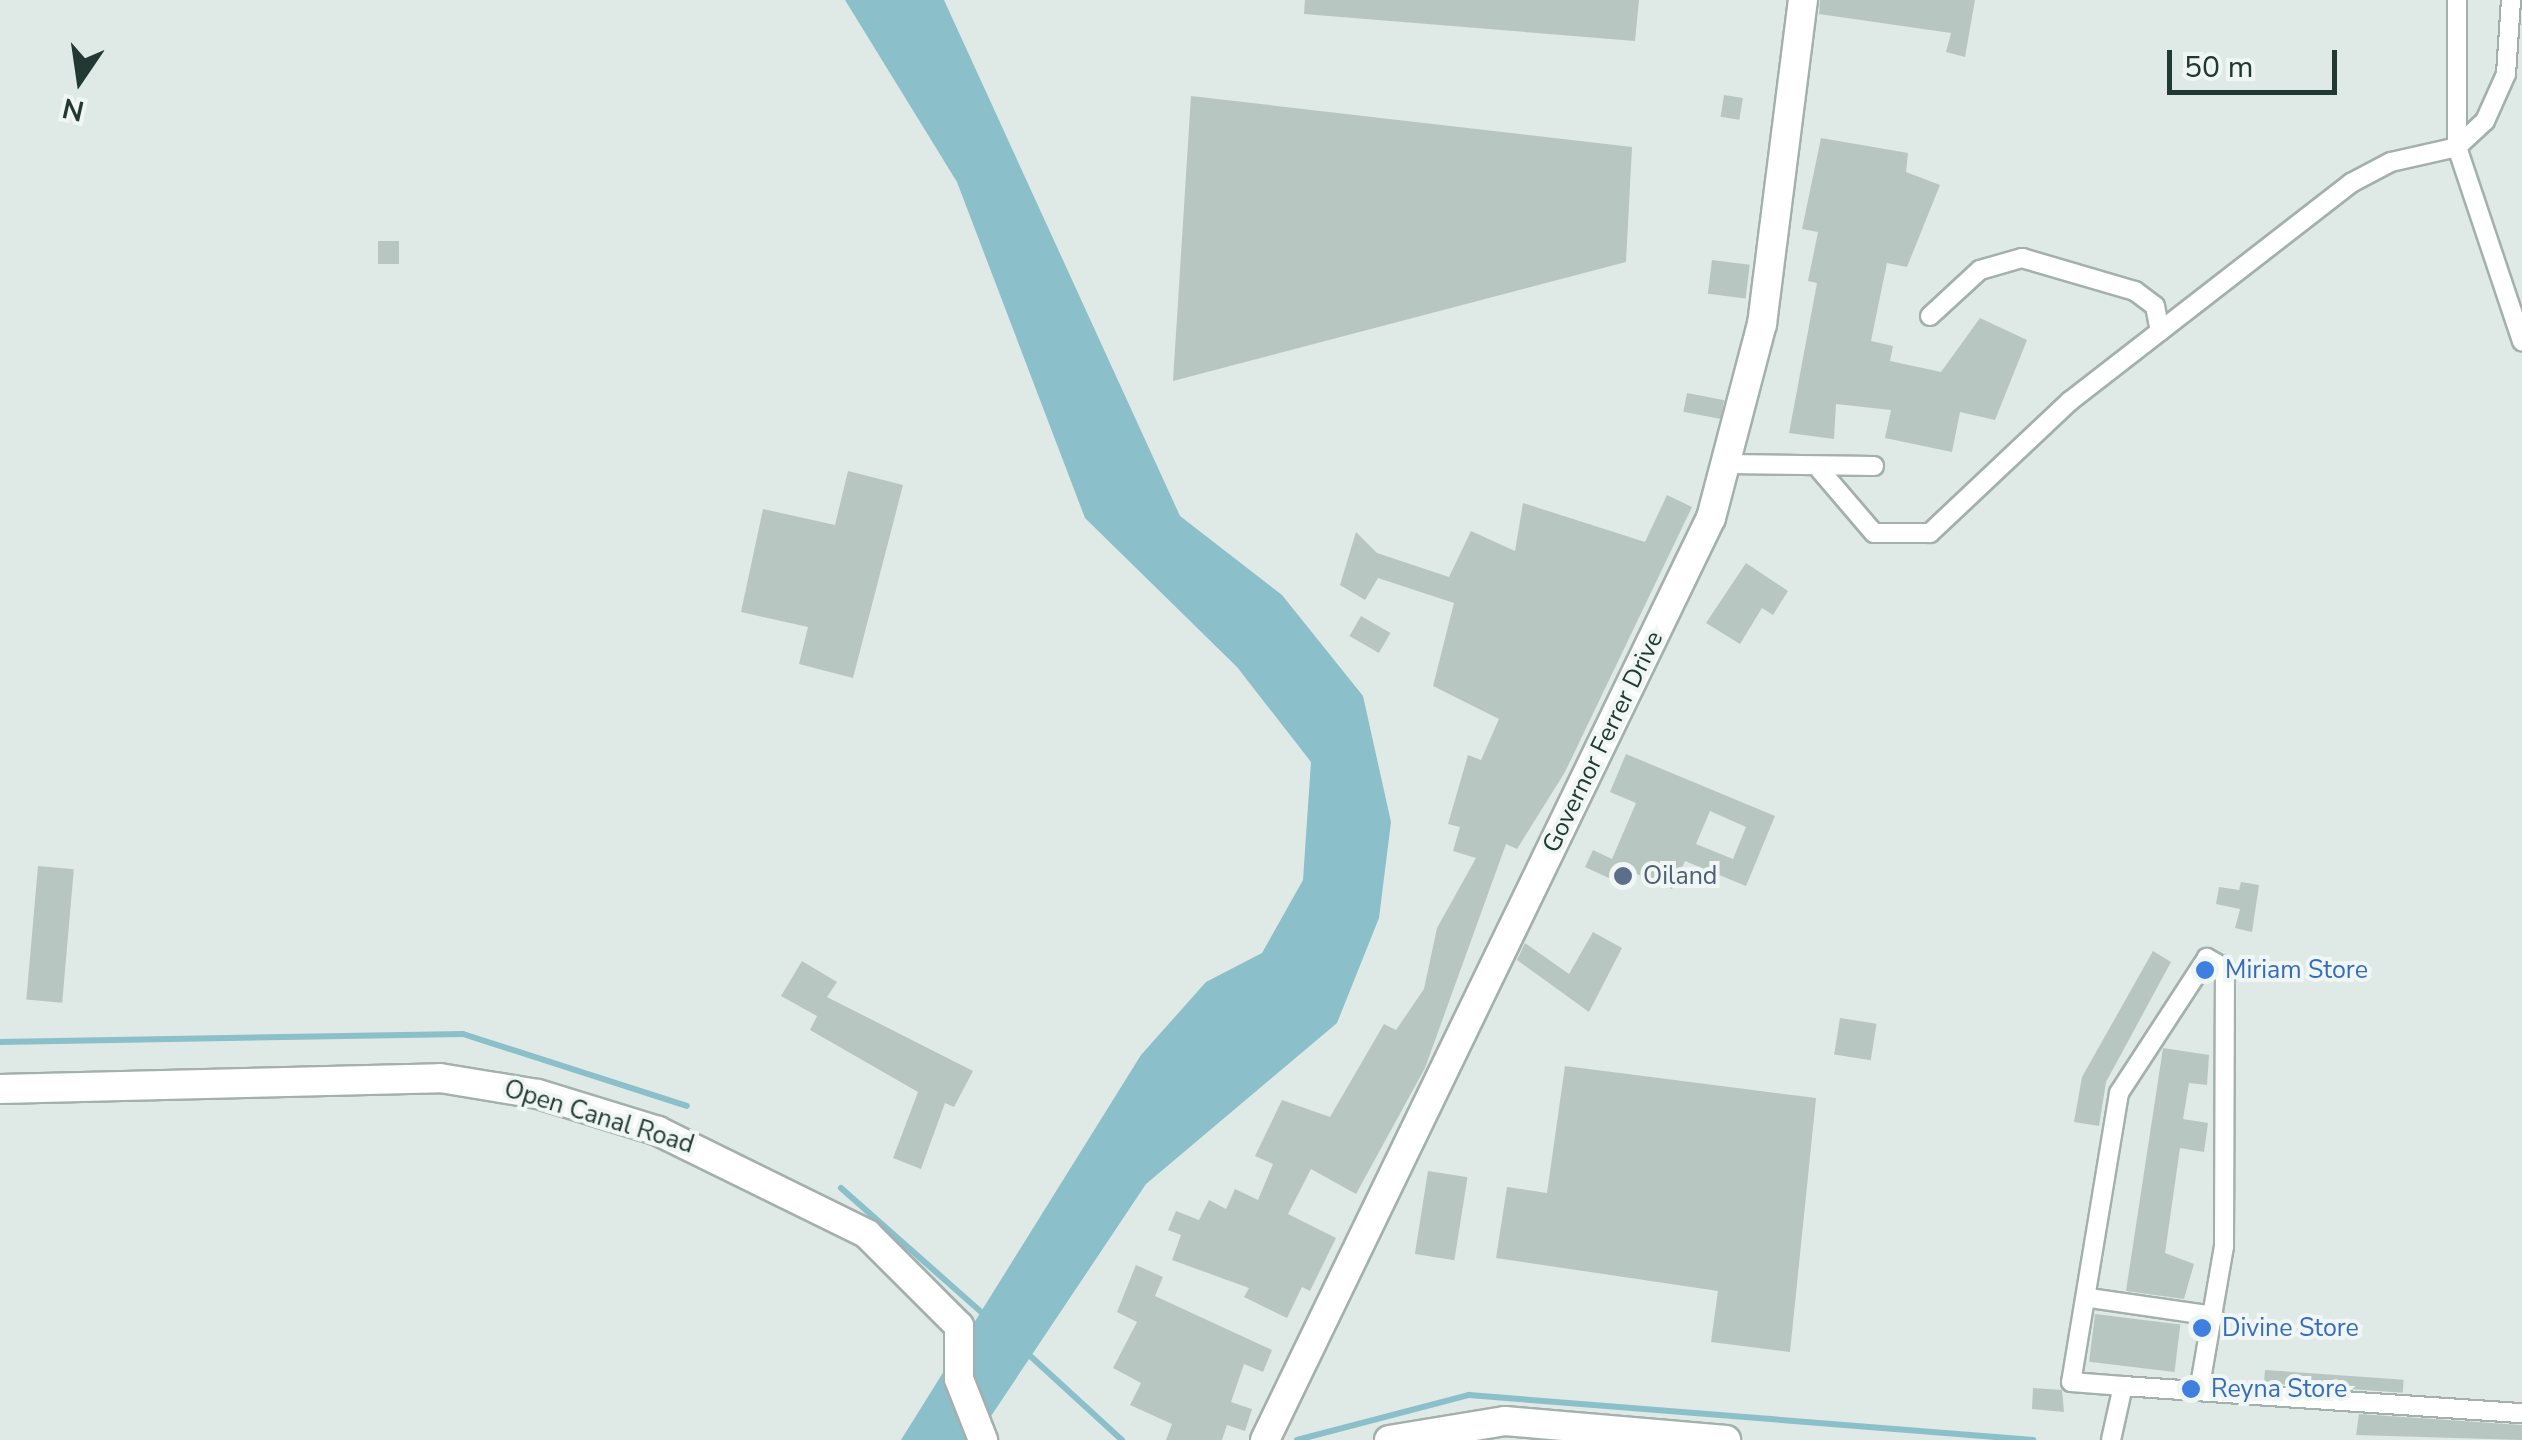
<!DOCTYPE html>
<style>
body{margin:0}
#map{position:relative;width:2522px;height:1440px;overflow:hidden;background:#dfe9e5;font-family:"Nunito Sans",sans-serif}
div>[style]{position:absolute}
.water>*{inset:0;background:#8bbfca}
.stream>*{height:6px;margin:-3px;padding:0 3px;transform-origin:3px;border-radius:3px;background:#8bbfca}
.building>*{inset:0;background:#b8c6c1;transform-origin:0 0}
.roads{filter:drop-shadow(2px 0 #a3b0ac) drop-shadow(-2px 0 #a3b0ac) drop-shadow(0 2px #a3b0ac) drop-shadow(0 -2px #a3b0ac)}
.street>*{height:18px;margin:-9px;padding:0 9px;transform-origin:9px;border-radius:9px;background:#fff}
.secondary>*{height:28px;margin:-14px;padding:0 14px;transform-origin:14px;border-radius:14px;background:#fff}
.dots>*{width:28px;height:28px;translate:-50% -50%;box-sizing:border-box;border:5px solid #eff6f3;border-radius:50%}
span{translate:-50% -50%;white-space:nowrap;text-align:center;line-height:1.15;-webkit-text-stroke:8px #eff6f3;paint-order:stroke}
.street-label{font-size:25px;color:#223832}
.service-label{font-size:25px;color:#4e5e75}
.left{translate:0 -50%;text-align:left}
.shop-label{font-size:25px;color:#366cbe}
.north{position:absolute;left:30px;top:30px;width:100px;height:100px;-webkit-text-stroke:8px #eff6f3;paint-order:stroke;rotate:193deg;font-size:28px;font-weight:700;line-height:40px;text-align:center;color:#223832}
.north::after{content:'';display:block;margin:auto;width:35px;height:45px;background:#223832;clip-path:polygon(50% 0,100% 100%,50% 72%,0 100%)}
.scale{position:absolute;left:2167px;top:50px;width:170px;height:45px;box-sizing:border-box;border:5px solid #223832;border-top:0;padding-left:12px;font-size:30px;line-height:35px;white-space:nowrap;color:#223832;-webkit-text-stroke:8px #eff6f3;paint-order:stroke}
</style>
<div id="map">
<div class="water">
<div style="clip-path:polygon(845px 0,944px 0,1180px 516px,1282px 595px,1363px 696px,1391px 822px,1379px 918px,1337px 1023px,1146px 1184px,975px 1440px,901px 1440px,1141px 1055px,1206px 982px,1262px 953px,1303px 880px,1311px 762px,1237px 667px,1085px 518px,957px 182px)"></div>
</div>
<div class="stream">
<div style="left:0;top:1042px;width:463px;rotate:-1deg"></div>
<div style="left:463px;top:1034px;width:235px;rotate:17.8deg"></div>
<div style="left:841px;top:1188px;width:196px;rotate:41.5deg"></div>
<div style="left:1027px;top:1353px;width:129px;rotate:42.5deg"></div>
<div style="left:1297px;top:1440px;width:178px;rotate:-14.7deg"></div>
<div style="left:1469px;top:1395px;width:566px;rotate:4.56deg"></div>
</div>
<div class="building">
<div style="clip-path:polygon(1305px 0,1639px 0,1635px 41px,1304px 14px)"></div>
<div style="clip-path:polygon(1820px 0,1975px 0,1965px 57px,1946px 52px,1951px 33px,1819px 14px)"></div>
<div style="left:1724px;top:95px;width:19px;height:22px;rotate:9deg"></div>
<div style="clip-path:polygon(1191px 96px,1632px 147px,1626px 262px,1173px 381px)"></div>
<div style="clip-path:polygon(1821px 138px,1908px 153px,1906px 172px,1940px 185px,1907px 267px,1887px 263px,1871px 341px,1893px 346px,1890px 361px,1941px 372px,1980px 318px,2027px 340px,1995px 420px,1960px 412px,1952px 452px,1885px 438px,1891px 410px,1836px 404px,1834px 439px,1789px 433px,1817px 283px,1808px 281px,1818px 232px,1802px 229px)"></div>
<div style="left:378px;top:241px;width:21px;height:23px"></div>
<div style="left:1712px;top:260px;width:38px;height:34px;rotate:7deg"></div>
<div style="left:1687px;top:393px;width:38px;height:19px;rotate:11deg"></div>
<div style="clip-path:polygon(848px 471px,903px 485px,853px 678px,799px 664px,808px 627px,741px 612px,763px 509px,835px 525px)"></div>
<div style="clip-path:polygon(1667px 495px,1692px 507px,1565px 772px,1517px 849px,1506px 844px,1425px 1068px,1356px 1194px,1311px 1169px,1288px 1214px,1336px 1238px,1310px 1291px,1302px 1287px,1287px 1318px,1244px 1297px,1249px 1288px,1172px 1260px,1181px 1235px,1168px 1230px,1176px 1211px,1199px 1220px,1209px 1200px,1226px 1209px,1235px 1189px,1258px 1200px,1273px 1164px,1255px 1156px,1282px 1100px,1330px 1117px,1384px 1024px,1396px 1030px,1424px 989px,1437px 928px,1476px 858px,1453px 851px,1460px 827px,1448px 824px,1468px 755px,1481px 760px,1499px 719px,1433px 686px,1454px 603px,1378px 578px,1365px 600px,1340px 585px,1356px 532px,1377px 553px,1449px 577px,1471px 531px,1515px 551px,1523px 503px,1645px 542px)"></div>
<div style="clip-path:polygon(1746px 563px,1788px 591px,1773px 615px,1762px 608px,1740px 644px,1706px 623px)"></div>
<div style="left:1361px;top:616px;width:34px;height:23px;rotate:30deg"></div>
<div style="clip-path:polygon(evenodd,1626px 754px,1775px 816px,1746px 886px,1685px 861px,1672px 889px,1630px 871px,1624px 885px,1585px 867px,1593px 850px,1612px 859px,1636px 803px,1610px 792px,1626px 754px,1710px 811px,1746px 827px,1733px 859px,1696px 844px,1710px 811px)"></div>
<div style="left:38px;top:866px;width:36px;height:134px;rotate:5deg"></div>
<div style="clip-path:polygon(2241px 882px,2259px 885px,2252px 932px,2235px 928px,2240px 909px,2216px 904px,2219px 887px,2239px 890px)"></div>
<div style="clip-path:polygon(1593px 932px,1622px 948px,1589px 1012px,1517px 960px,1525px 943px,1569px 974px)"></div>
<div style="clip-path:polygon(2153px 951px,2171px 962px,2106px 1082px,2099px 1126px,2074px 1122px,2082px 1077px)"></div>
<div style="clip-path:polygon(802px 961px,837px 982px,827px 997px,973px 1071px,954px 1107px,945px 1103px,921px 1169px,893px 1158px,918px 1092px,810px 1030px,817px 1016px,781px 996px)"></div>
<div style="left:1840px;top:1018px;width:37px;height:37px;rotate:9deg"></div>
<div style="clip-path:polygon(2163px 1048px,2209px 1055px,2207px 1085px,2189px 1083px,2183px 1119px,2208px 1123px,2204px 1152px,2180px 1148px,2165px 1253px,2194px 1264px,2184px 1299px,2126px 1291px)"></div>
<div style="clip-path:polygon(1565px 1066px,1816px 1098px,1790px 1352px,1711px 1342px,1718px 1291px,1496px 1258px,1507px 1187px,1547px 1193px)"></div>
<div style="left:1428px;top:1171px;width:40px;height:84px;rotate:9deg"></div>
<div style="clip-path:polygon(1136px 1265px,1163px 1277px,1155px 1296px,1272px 1350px,1263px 1372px,1244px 1364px,1231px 1402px,1252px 1409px,1245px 1431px,1227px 1425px,1222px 1440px,1166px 1440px,1172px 1424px,1130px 1405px,1141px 1383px,1113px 1368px,1137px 1322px,1117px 1312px)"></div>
<div style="left:2095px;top:1314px;width:86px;height:48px;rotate:7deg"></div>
<div style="left:2265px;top:1370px;width:139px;height:13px;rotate:4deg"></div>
<div style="clip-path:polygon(2033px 1388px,2062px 1390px,2064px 1412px,2032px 1409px)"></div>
<div style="clip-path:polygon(2359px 1414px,2522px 1425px,2522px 1440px,2356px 1435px)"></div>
</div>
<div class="roads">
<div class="street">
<div style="left:2457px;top:0;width:147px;rotate:90deg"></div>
<div style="left:2457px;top:147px;width:205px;rotate:71.5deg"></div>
<div style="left:1930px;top:316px;width:68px;rotate:-42.6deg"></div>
<div style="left:1980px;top:270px;width:44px;rotate:-15.9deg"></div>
<div style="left:2022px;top:258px;width:118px;rotate:16.3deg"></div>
<div style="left:2135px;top:291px;width:25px;rotate:37deg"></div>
<div style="left:2155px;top:306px;width:26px;rotate:79deg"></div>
<div style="left:1729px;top:464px;width:145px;rotate:0.8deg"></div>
<div style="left:1820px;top:470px;width:83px;rotate:49.4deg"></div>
<div style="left:1874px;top:533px;width:56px"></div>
<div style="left:1930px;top:533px;width:192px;rotate:-43.3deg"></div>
<div style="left:2070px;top:401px;width:356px;rotate:-37.8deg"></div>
<div style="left:2351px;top:183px;width:45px;rotate:-27.7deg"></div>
<div style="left:2391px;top:162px;width:68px;rotate:-12.8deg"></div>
<div style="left:2457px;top:147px;width:38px;rotate:-43deg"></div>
<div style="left:2485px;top:121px;width:51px;rotate:-65.9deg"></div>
<div style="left:2506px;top:74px;width:74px;rotate:-86.1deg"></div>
<div style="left:2089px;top:1298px;width:126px;rotate:8.2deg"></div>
<div style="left:2199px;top:1391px;width:146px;rotate:-80.2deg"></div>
<div style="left:2224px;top:1247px;width:279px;rotate:-89.8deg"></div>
<div style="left:2225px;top:968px;width:21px;rotate:-151deg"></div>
<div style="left:2207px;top:958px;width:161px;rotate:123.1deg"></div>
<div style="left:2119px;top:1093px;width:293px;rotate:99.4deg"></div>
<div style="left:2071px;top:1382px;width:52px;rotate:4.4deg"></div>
<div style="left:2123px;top:1386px;width:400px;rotate:3.9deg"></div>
<div style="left:2111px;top:1440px;width:55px;rotate:-77.5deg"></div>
</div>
<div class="secondary">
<div style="left:0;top:1089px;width:440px;rotate:-1.4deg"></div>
<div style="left:440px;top:1078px;width:99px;rotate:9.3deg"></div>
<div style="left:538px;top:1094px;width:126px;rotate:17.1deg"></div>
<div style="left:658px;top:1131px;width:233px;rotate:26.2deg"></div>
<div style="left:867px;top:1234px;width:130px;rotate:45deg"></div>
<div style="left:959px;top:1326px;width:53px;rotate:90deg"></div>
<div style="left:959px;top:1379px;width:66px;rotate:68.5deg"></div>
<div style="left:1265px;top:1440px;width:1024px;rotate:-64.19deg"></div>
<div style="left:1711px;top:518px;width:201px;rotate:-75.3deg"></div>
<div style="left:1762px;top:324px;width:327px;rotate:-82.8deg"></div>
<div style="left:1389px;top:1440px;width:118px;rotate:-9.3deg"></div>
<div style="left:1505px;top:1421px;width:222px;rotate:4.9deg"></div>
</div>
</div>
<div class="dots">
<div style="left:1623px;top:876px;background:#5c6f8a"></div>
<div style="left:2205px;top:970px;background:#3f7fe0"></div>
<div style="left:2202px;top:1328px;background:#3f7fe0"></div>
<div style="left:2191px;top:1389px;background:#3f7fe0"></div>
</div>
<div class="street-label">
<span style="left:1603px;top:742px;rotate:-64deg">Governor Ferrer Drive</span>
<span style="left:599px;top:1117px;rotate:17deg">Open Canal Road</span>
</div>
<div class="service-label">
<span class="left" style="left:1643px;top:876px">Oiland</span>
</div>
<div class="shop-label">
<span class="left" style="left:2225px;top:970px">Miriam Store</span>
<span class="left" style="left:2222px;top:1328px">Divine Store</span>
<span class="left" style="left:2211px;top:1389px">Reyna Store</span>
</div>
<div class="north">N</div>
<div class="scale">50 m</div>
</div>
